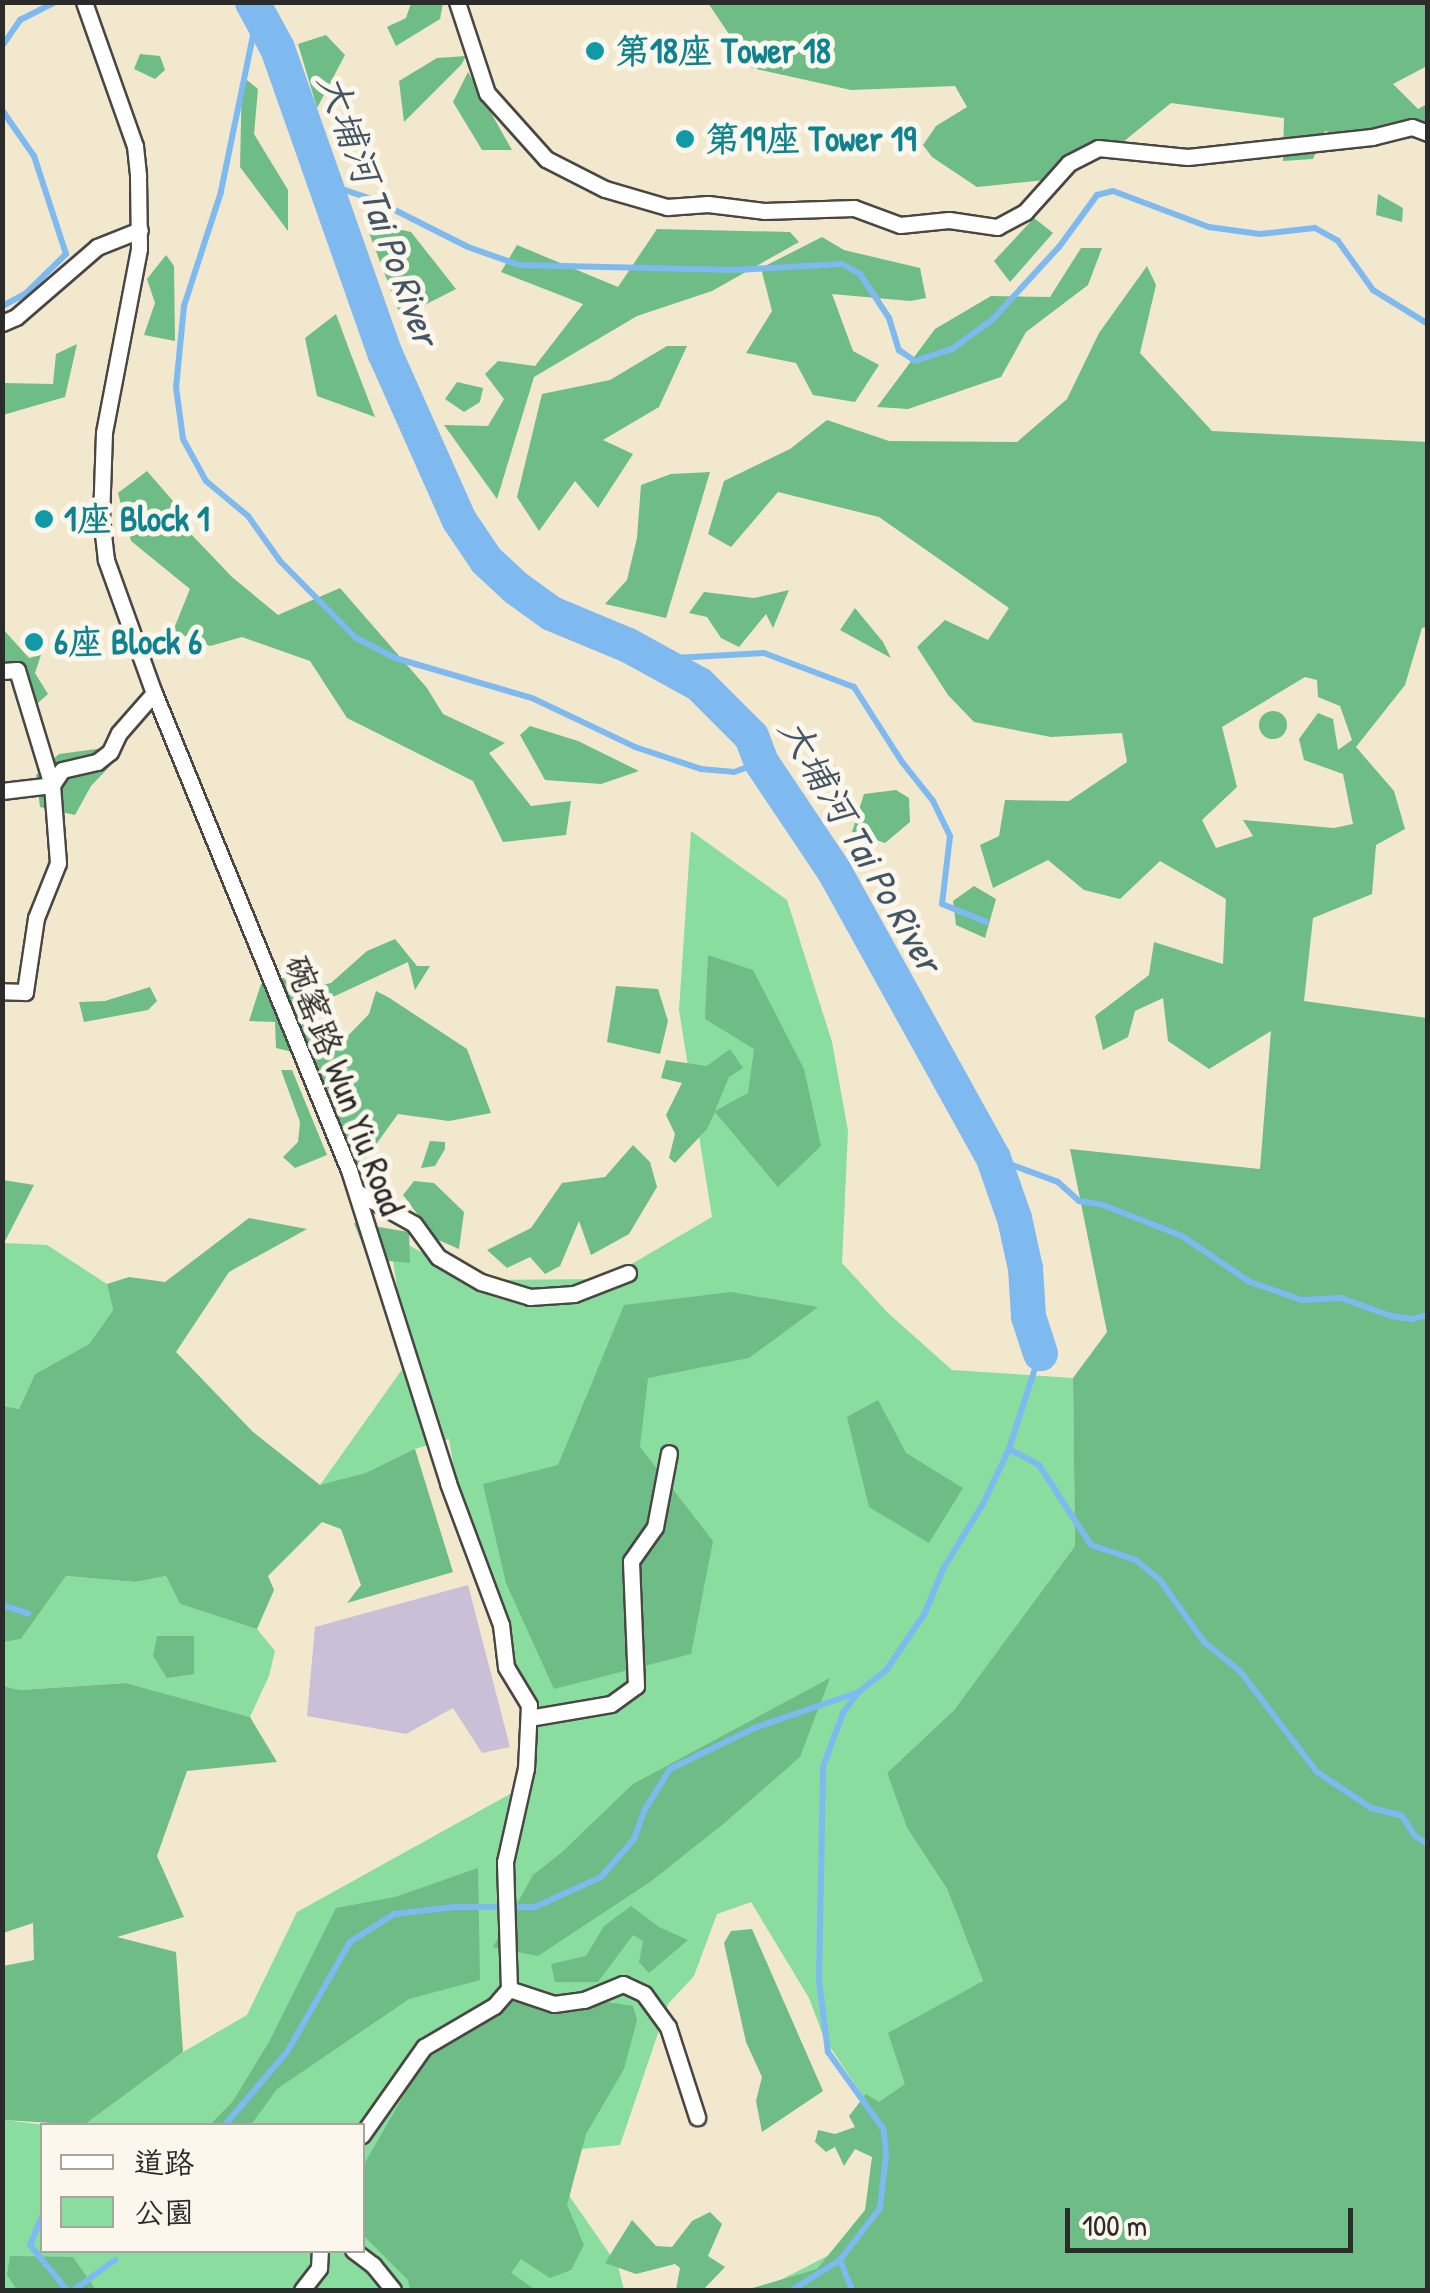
<!DOCTYPE html>
<meta charset="utf-8">
<style>
body{margin:0}
#map{position:relative;width:1430px;height:2293px;overflow:hidden;background:#f2e8ce;font-family:"Patrick Hand","LXGW WenKai TC",sans-serif}
div>[style]{position:absolute}
.industrial>*{inset:0;background:#c9bfd7}
.green>*{inset:0;background:#89dd9f}
.forest>*{inset:0;background:#6ebc86}
.round{border-radius:50%}
.stream>*{height:6px;margin:-3px;padding:0 3px;transform-origin:3px;border-radius:3px;background:#7eb9f0}
.river>*{height:35px;margin:-17.5px;padding:0 17.5px;transform-origin:17.5px;border-radius:17.5px;background:#7eb9f0}
.roads{filter:drop-shadow(2px 0 #494743) drop-shadow(-2px 0 #494743) drop-shadow(0 2px #494743) drop-shadow(0 -2px #494743)}
.minor>*{height:15px;margin:-7.5px;padding:0 7.5px;transform-origin:7.5px;border-radius:7.5px;background:#fff}
.dots>*{width:28px;height:28px;translate:-50% -50%;box-sizing:border-box;border:5px solid #fbf7ec;border-radius:50%}
span{translate:-50% -50%;white-space:nowrap;text-align:center;line-height:1.15;-webkit-text-stroke:10px #fbf7ec;paint-order:stroke}
.culture-label{font-size:35px;color:#0d838f;font-weight:700}
.left{translate:0 -50%;text-align:left}
.street-label{font-size:35px;color:#2b2b2b}
.water-label{font-size:38px;color:#445666;font-style:italic}
.frame{position:absolute;inset:0;border:5px solid #2b2b2b;pointer-events:none}
.legend{position:absolute;left:40px;top:2123px;width:325px;height:130px;box-sizing:border-box;background:#fbf7ec;border:2px solid #a8a59f;margin:0;padding:12px 18px;list-style:none;font-size:30px;color:#2b2b2b}
.legend li{display:flex;align-items:center;gap:20px;height:50px}
.legend b{width:50px;border:2px solid #a8a59f}
.scale{position:absolute;left:1065px;top:2208px;width:288px;height:45px;box-sizing:border-box;border:5px solid #2b2b2b;border-top:0;padding-left:12px;font-size:30px;line-height:35px;white-space:nowrap;color:#2b2b2b;-webkit-text-stroke:8px #fbf7ec;paint-order:stroke}
</style>
<div id="map">
<div class="industrial">
<div style="clip-path:polygon(468px 1585px,510px 1747px,482px 1753px,453px 1708px,406px 1734px,307px 1716px,315px 1627px)"></div>
</div>
<div class="green">
<div style="clip-path:polygon(691px 831px,787px 900px,832px 1042px,848px 1131px,842px 1263px,888px 1313px,952px 1370px,1073px 1378px,1075px 1546px,954px 1710px,887px 1773px,907px 1828px,947px 1889px,983px 1981px,905px 2084px,885px 2274px,761px 2290px,868px 2235px,889px 2135px,824px 2038px,809px 1998px,751px 1902px,717px 1914px,694px 1976px,668px 2004px,620px 2145px,572px 2150px,570px 2197px,618px 2266px,624px 2290px,3px 2290px,3px 2120px,46px 2125px,42px 2126px,42px 2250px,362px 2250px,362px 2126px,84px 2125px,183px 2052px,247px 2015px,297px 1912px,519px 1789px,523px 1715px,467px 1552px,449px 1439px,415px 1449px,341px 1529px,320px 1485px,408px 1361px,389px 1234px,471px 1280px,606px 1279px,712px 1217px,679px 1010px)"></div>
<div style="clip-path:polygon(4px 1243px,47px 1245px,107px 1284px,113px 1310px,89px 1344px,35px 1374px,19px 1409px,3px 1406px)"></div>
<div style="clip-path:polygon(66px 1576px,135px 1582px,166px 1576px,180px 1604px,257px 1629px,275px 1651px,269px 1676px,250px 1717px,126px 1683px,19px 1690px,3px 1686px,2px 1642px,21px 1639px)"></div>
</div>
<div class="forest">
<div style="clip-path:polygon(411px 3px,443px 3px,440px 19px,396px 46px,387px 27px,406px 18px)"></div>
<div style="clip-path:polygon(708px 3px,1427px 3px,1427px 66px,1393px 84px,1418px 109px,1427px 104px,1427px 137px,1379px 142px,1325px 131px,1313px 159px,1283px 161px,1284px 118px,1171px 103px,1123px 142px,1045px 180px,977px 187px,932px 157px,923px 145px,936px 126px,967px 107px,955px 86px,851px 90px,752px 68px)"></div>
<div style="clip-path:polygon(326px 35px,345px 55px,317px 108px,298px 44px)"></div>
<div style="clip-path:polygon(140px 54px,160px 56px,165px 70px,155px 79px,134px 69px)"></div>
<div style="clip-path:polygon(466px 56px,461px 65px,404px 122px,399px 81px,437px 58px)"></div>
<div style="clip-path:polygon(468px 72px,512px 150px,482px 150px,453px 102px)"></div>
<div style="clip-path:polygon(242px 76px,258px 89px,254px 134px,288px 190px,288px 231px,240px 167px)"></div>
<div style="clip-path:polygon(1378px 194px,1403px 208px,1402px 222px,1376px 215px)"></div>
<div style="clip-path:polygon(1034px 218px,1053px 233px,1010px 282px,994px 261px)"></div>
<div style="clip-path:polygon(365px 222px,411px 232px,456px 289px,401px 317px)"></div>
<div style="clip-path:polygon(657px 229px,790px 232px,799px 242px,712px 291px,637px 316px,534px 377px,497px 499px,444px 425px,488px 426px,504px 399px,485px 374px,498px 361px,535px 366px,583px 304px,501px 272px,517px 245px,618px 287px)"></div>
<div style="clip-path:polygon(822px 237px,844px 250px,920px 268px,926px 298px,910px 301px,832px 294px,853px 351px,879px 365px,855px 402px,813px 395px,796px 363px,746px 353px,772px 311px,761px 268px)"></div>
<div style="clip-path:polygon(1081px 248px,1102px 248px,1088px 285px,1026px 332px,1001px 377px,908px 409px,877px 407px,935px 329px,991px 296px,1050px 297px)"></div>
<div style="clip-path:polygon(166px 255px,174px 266px,175px 341px,144px 335px,155px 303px,147px 279px)"></div>
<div style="clip-path:polygon(evenodd,1147px 266px,1156px 285px,1140px 353px,1212px 431px,1427px 442px,1427px 627px,1422px 628px,1405px 685px,1356px 747px,1394px 791px,1405px 829px,1376px 845px,1372px 894px,1313px 918px,1304px 1001px,1427px 1018px,1427px 2290px,746px 2290px,817px 2269px,865px 2210px,872px 2157px,855px 2149px,844px 2166px,835px 2147px,826px 2152px,815px 2142px,818px 2130px,835px 2134px,855px 2127px,849px 2116px,866px 2094px,879px 2102px,905px 2084px,888px 2033px,983px 1981px,947px 1889px,907px 1828px,887px 1773px,954px 1710px,1075px 1546px,1073px 1378px,1107px 1332px,1070px 1149px,1260px 1169px,1271px 1031px,1209px 1069px,1168px 1041px,1163px 998px,1135px 1011px,1128px 1037px,1103px 1050px,1095px 1016px,1149px 975px,1154px 942px,1223px 964px,1226px 899px,1160px 861px,1120px 899px,1084px 890px,1048px 860px,993px 888px,980px 845px,999px 836px,1005px 800px,1069px 801px,1127px 762px,1122px 733px,1051px 737px,974px 722px,948px 695px,917px 647px,945px 620px,988px 640px,1009px 608px,879px 517px,778px 492px,731px 547px,708px 534px,724px 481px,790px 449px,827px 420px,889px 441px,1017px 442px,1067px 399px,1099px 333px,1147px 266px,1305px 677px,1317px 680px,1318px 697px,1340px 706px,1352px 740px,1338px 750px,1333px 719px,1318px 713px,1299px 739px,1304px 760px,1343px 774px,1353px 824px,1334px 828px,1243px 820px,1253px 836px,1216px 848px,1202px 820px,1237px 787px,1222px 727px,1305px 677px)"></div>
<div style="clip-path:polygon(336px 314px,350px 352px,375px 417px,317px 396px,305px 338px)"></div>
<div style="clip-path:polygon(77px 344px,65px 397px,3px 415px,3px 383px,53px 384px,56px 354px)"></div>
<div style="clip-path:polygon(667px 346px,687px 346px,659px 407px,603px 440px,633px 454px,598px 508px,575px 481px,539px 531px,517px 497px,542px 394px,610px 380px)"></div>
<div style="clip-path:polygon(457px 382px,483px 388px,480px 402px,464px 412px,445px 399px)"></div>
<div style="clip-path:polygon(147px 471px,173px 501px,189px 532px,232px 577px,278px 615px,340px 588px,427px 688px,443px 714px,505px 743px,489px 753px,531px 806px,571px 801px,566px 835px,503px 842px,473px 781px,347px 718px,310px 661px,242px 637px,210px 646px,173px 631px,190px 589px,131px 541px,118px 493px)"></div>
<div style="clip-path:polygon(710px 472px,666px 618px,605px 604px,627px 580px,637px 538px,641px 485px,671px 474px)"></div>
<div style="clip-path:polygon(789px 590px,773px 628px,766px 614px,739px 647px,721px 638px,707px 617px,689px 613px,704px 592px,754px 598px)"></div>
<div style="clip-path:polygon(855px 608px,883px 642px,891px 658px,840px 630px)"></div>
<div style="clip-path:polygon(2px 628px,29px 658px,41px 655px,35px 673px,48px 694px,38px 703px,29px 696px,20px 664px,3px 661px)"></div>
<div class="round" style="left:1259px;top:711px;width:28px;height:28px"></div>
<div style="clip-path:polygon(530px 726px,578px 741px,639px 771px,601px 784px,545px 780px,520px 735px)"></div>
<div style="clip-path:polygon(104px 748px,110px 766px,91px 786px,75px 815px,40px 807px,36px 775px,59px 754px)"></div>
<div style="clip-path:polygon(896px 790px,909px 798px,910px 822px,885px 843px,852px 832px,864px 794px)"></div>
<div style="clip-path:polygon(974px 886px,996px 899px,985px 938px,956px 925px,953px 901px)"></div>
<div style="clip-path:polygon(395px 939px,417px 966px,430px 966px,415px 990px,408px 962px,320px 1003px,310px 988px,331px 983px,367px 951px)"></div>
<div style="clip-path:polygon(708px 955px,753px 970px,804px 1069px,821px 1146px,778px 1187px,715px 1112px,707px 1129px,675px 1163px,669px 1158px,675px 1134px,666px 1115px,682px 1083px,661px 1078px,666px 1060px,707px 1066px,730px 1049px,743px 1068px,729px 1077px,715px 1111px,748px 1093px,754px 1049px,705px 1019px)"></div>
<div style="clip-path:polygon(284px 978px,311px 1016px,342px 1042px,369px 1014px,376px 991px,388px 997px,467px 1049px,491px 1113px,449px 1121px,398px 1114px,359px 1168px,324px 1118px,293px 1052px,276px 1048px,275px 1022px,249px 1021px,261px 984px)"></div>
<div style="clip-path:polygon(616px 986px,658px 989px,668px 1021px,660px 1054px,607px 1042px)"></div>
<div style="clip-path:polygon(150px 987px,157px 1001px,148px 1010px,84px 1022px,79px 1002px,105px 1001px)"></div>
<div style="clip-path:polygon(281px 1070px,292px 1070px,327px 1155px,295px 1168px,283px 1157px,298px 1142px,300px 1122px)"></div>
<div style="clip-path:polygon(430px 1141px,445px 1142px,445px 1149px,435px 1166px,421px 1168px)"></div>
<div style="clip-path:polygon(633px 1145px,650px 1162px,657px 1187px,629px 1234px,591px 1255px,579px 1221px,560px 1266px,545px 1274px,530px 1257px,507px 1268px,487px 1250px,531px 1228px,562px 1183px,605px 1177px)"></div>
<div style="clip-path:polygon(3px 1180px,34px 1185px,4px 1243px,3px 1312px)"></div>
<div style="clip-path:polygon(414px 1181px,434px 1183px,464px 1212px,459px 1249px,436px 1239px,403px 1195px)"></div>
<div style="clip-path:polygon(249px 1218px,307px 1229px,229px 1272px,176px 1352px,253px 1432px,320px 1485px,366px 1473px,415px 1449px,453px 1572px,347px 1603px,361px 1585px,341px 1529px,322px 1522px,268px 1576px,274px 1590px,257px 1629px,180px 1604px,166px 1576px,135px 1582px,66px 1576px,21px 1639px,3px 1642px,3px 1406px,19px 1409px,35px 1374px,89px 1344px,113px 1310px,107px 1284px,129px 1277px,165px 1282px)"></div>
<div style="clip-path:polygon(354px 1223px,409px 1232px,410px 1263px,368px 1259px)"></div>
<div style="clip-path:polygon(731px 1292px,818px 1307px,749px 1358px,648px 1378px,640px 1447px,713px 1541px,691px 1654px,554px 1689px,506px 1583px,483px 1484px,558px 1465px,624px 1305px)"></div>
<div style="clip-path:polygon(878px 1400px,906px 1453px,963px 1488px,929px 1543px,869px 1507px,847px 1417px)"></div>
<div style="clip-path:polygon(157px 1636px,194px 1636px,194px 1674px,167px 1678px,153px 1656px)"></div>
<div style="clip-path:polygon(830px 1678px,800px 1757px,722px 1825px,650px 1882px,538px 1956px,493px 1947px,533px 1875px,561px 1853px,633px 1784px)"></div>
<div style="clip-path:polygon(126px 1683px,250px 1717px,277px 1762px,187px 1771px,157px 1856px,184px 1917px,117px 1937px,176px 1952px,183px 2052px,84px 2125px,3px 2120px,3px 1966px,34px 1960px,33px 1923px,3px 1933px,3px 1686px,20px 1690px)"></div>
<div style="clip-path:polygon(478px 1868px,480px 1980px,409px 1999px,277px 2089px,251px 2125px,210px 2125px,233px 2101px,269px 2042px,336px 1908px,395px 1897px)"></div>
<div style="clip-path:polygon(631px 1906px,659px 1927px,688px 1940px,649px 1973px,639px 1962px,643px 1941px,633px 1935px,598px 1982px,555px 1982px,551px 1964px,586px 1956px,604px 1926px)"></div>
<div style="clip-path:polygon(752px 1929px,823px 2091px,762px 2132px,756px 2101px,762px 2077px,746px 2042px,724px 1943px,731px 1931px)"></div>
<div style="clip-path:polygon(560px 1995px,633px 2006px,637px 2020px,624px 2069px,586px 2134px,567px 2205px,584px 2245px,571px 2270px,550px 2278px,521px 2259px,511px 2273px,536px 2290px,410px 2290px,408px 2280px,363px 2235px,363px 2166px,423px 2062px,505px 2003px)"></div>
<div style="clip-path:polygon(710px 2212px,722px 2224px,708px 2256px,725px 2267px,703px 2290px,676px 2290px,680px 2268px,675px 2264px,636px 2274px,605px 2263px,632px 2220px,656px 2246px,672px 2247px,692px 2221px)"></div>
<div style="clip-path:polygon(10px 2256px,73px 2257px,96px 2290px,17px 2290px,7px 2275px)"></div>
</div>
<div class="stream">
<div style="left:258px;top:11px;width:185px;rotate:101.6deg"></div>
<div style="left:221px;top:192px;width:120px;rotate:108deg"></div>
<div style="left:184px;top:306px;width:81px;rotate:95.6deg"></div>
<div style="left:176px;top:387px;width:52px;rotate:82.3deg"></div>
<div style="left:183px;top:439px;width:48px;rotate:61.3deg"></div>
<div style="left:206px;top:481px;width:55px;rotate:39.8deg"></div>
<div style="left:248px;top:516px;width:55px;rotate:54.6deg"></div>
<div style="left:280px;top:561px;width:108px;rotate:45.4deg"></div>
<div style="left:356px;top:638px;width:44px;rotate:27.1deg"></div>
<div style="left:395px;top:658px;width:143px;rotate:16.3deg"></div>
<div style="left:532px;top:698px;width:114px;rotate:25.4deg"></div>
<div style="left:635px;top:747px;width:70px;rotate:18.4deg"></div>
<div style="left:701px;top:769px;width:33px;rotate:5deg"></div>
<div style="left:734px;top:772px;width:29px;rotate:-20deg"></div>
<div style="left:2px;top:46px;width:32px;rotate:-55deg"></div>
<div style="left:20px;top:20px;width:39px;rotate:-27deg"></div>
<div style="left:2px;top:110px;width:56px;rotate:55.2deg"></div>
<div style="left:34px;top:156px;width:103px;rotate:71.9deg"></div>
<div style="left:66px;top:254px;width:57px;rotate:135.7deg"></div>
<div style="left:25px;top:294px;width:26px;rotate:152deg"></div>
<div style="left:321px;top:182px;width:59px;rotate:18.7deg"></div>
<div style="left:377px;top:201px;width:102px;rotate:26.8deg"></div>
<div style="left:468px;top:247px;width:54px;rotate:19.4deg"></div>
<div style="left:519px;top:265px;width:216px;rotate:1.3deg"></div>
<div style="left:735px;top:270px;width:107px;rotate:-3.2deg"></div>
<div style="left:842px;top:264px;width:21px;rotate:29deg"></div>
<div style="left:860px;top:274px;width:53px;rotate:56.6deg"></div>
<div style="left:889px;top:318px;width:34px;rotate:73deg"></div>
<div style="left:899px;top:350px;width:19px;rotate:35deg"></div>
<div style="left:915px;top:361px;width:39px;rotate:-18deg"></div>
<div style="left:952px;top:349px;width:49px;rotate:-35.9deg"></div>
<div style="left:992px;top:320px;width:99px;rotate:-47.5deg"></div>
<div style="left:1059px;top:247px;width:64px;rotate:-53.8deg"></div>
<div style="left:1097px;top:195px;width:16px;rotate:-14deg"></div>
<div style="left:1113px;top:191px;width:103px;rotate:20.6deg"></div>
<div style="left:1209px;top:227px;width:51px;rotate:7.8deg"></div>
<div style="left:1260px;top:234px;width:55px;rotate:-6.2deg"></div>
<div style="left:1315px;top:228px;width:26px;rotate:29deg"></div>
<div style="left:1338px;top:241px;width:60px;rotate:54.5deg"></div>
<div style="left:1373px;top:290px;width:65px;rotate:31.7deg"></div>
<div style="left:657px;top:659px;width:107px;rotate:-3.2deg"></div>
<div style="left:764px;top:653px;width:96px;rotate:20.7deg"></div>
<div style="left:854px;top:687px;width:89px;rotate:57.4deg"></div>
<div style="left:902px;top:762px;width:50px;rotate:51.5deg"></div>
<div style="left:933px;top:801px;width:39px;rotate:64deg"></div>
<div style="left:950px;top:836px;width:68px;rotate:96.7deg"></div>
<div style="left:942px;top:904px;width:48px;rotate:22.2deg"></div>
<div style="left:993px;top:1158px;width:69px;rotate:20.3deg"></div>
<div style="left:1058px;top:1182px;width:28px;rotate:42deg"></div>
<div style="left:1079px;top:1201px;width:24px;rotate:9deg"></div>
<div style="left:1103px;top:1205px;width:85px;rotate:21.4deg"></div>
<div style="left:1182px;top:1236px;width:82px;rotate:34.1deg"></div>
<div style="left:1250px;top:1282px;width:55px;rotate:19.1deg"></div>
<div style="left:1302px;top:1300px;width:39px;rotate:-3deg"></div>
<div style="left:1341px;top:1298px;width:53px;rotate:19.8deg"></div>
<div style="left:1391px;top:1316px;width:21px;rotate:8deg"></div>
<div style="left:1412px;top:1319px;width:16px;rotate:-14deg"></div>
<div style="left:1009px;top:1449px;width:34px;rotate:28deg"></div>
<div style="left:1039px;top:1465px;width:95px;rotate:57deg"></div>
<div style="left:1091px;top:1545px;width:47px;rotate:18.4deg"></div>
<div style="left:1136px;top:1560px;width:31px;rotate:40deg"></div>
<div style="left:1160px;top:1580px;width:76px;rotate:54.6deg"></div>
<div style="left:1204px;top:1642px;width:46px;rotate:38.9deg"></div>
<div style="left:1240px;top:1671px;width:127px;rotate:52.7deg"></div>
<div style="left:1317px;top:1772px;width:65px;rotate:33.7deg"></div>
<div style="left:1371px;top:1808px;width:32px;rotate:14deg"></div>
<div style="left:1402px;top:1816px;width:24px;rotate:57deg"></div>
<div style="left:1415px;top:1836px;width:15px;rotate:32deg"></div>
<div style="left:2px;top:1605px;width:28px;rotate:18deg"></div>
<div style="left:224px;top:2126px;width:97px;rotate:-49.6deg"></div>
<div style="left:287px;top:2052px;width:127px;rotate:-60.2deg"></div>
<div style="left:350px;top:1942px;width:52px;rotate:-32.5deg"></div>
<div style="left:394px;top:1914px;width:61px;rotate:-6.5deg"></div>
<div style="left:455px;top:1907px;width:80px"></div>
<div style="left:535px;top:1907px;width:72px;rotate:-24.4deg"></div>
<div style="left:601px;top:1877px;width:50px;rotate:-49deg"></div>
<div style="left:634px;top:1839px;width:30px;rotate:-70deg"></div>
<div style="left:644px;top:1811px;width:49px;rotate:-58.2deg"></div>
<div style="left:670px;top:1769px;width:97px;rotate:-25.8deg"></div>
<div style="left:757px;top:1727px;width:108px;rotate:-18.9deg"></div>
<div style="left:859px;top:1692px;width:36px;rotate:-39deg"></div>
<div style="left:887px;top:1669px;width:68px;rotate:-55.8deg"></div>
<div style="left:925px;top:1613px;width:48px;rotate:-67.8deg"></div>
<div style="left:943px;top:1569px;width:79px;rotate:-58.5deg"></div>
<div style="left:984px;top:1502px;width:59px;rotate:-64.7deg"></div>
<div style="left:1009px;top:1449px;width:101px;rotate:-72.1deg"></div>
<div style="left:42px;top:2216px;width:31px;rotate:112deg"></div>
<div style="left:30px;top:2245px;width:58px;rotate:50.6deg"></div>
<div style="left:840px;top:2260px;width:32px;rotate:68deg"></div>
<div style="left:74px;top:2290px;width:51px;rotate:-36.2deg"></div>
<div style="left:792px;top:2290px;width:57px;rotate:-32deg"></div>
<div style="left:840px;top:2260px;width:66px;rotate:-52.4deg"></div>
<div style="left:880px;top:2208px;width:53px;rotate:-83.5deg"></div>
<div style="left:886px;top:2155px;width:25px;rotate:-95deg"></div>
<div style="left:884px;top:2130px;width:96px;rotate:-125.7deg"></div>
<div style="left:828px;top:2052px;width:72px;rotate:-97.2deg"></div>
<div style="left:819px;top:1981px;width:214px;rotate:-88.9deg"></div>
<div style="left:823px;top:1767px;width:58px;rotate:-69.7deg"></div>
<div style="left:843px;top:1713px;width:24px;rotate:-54deg"></div>
</div>
<div class="river">
<div style="left:252px;top:2px;width:52px;rotate:61.5deg"></div>
<div style="left:277px;top:48px;width:324px;rotate:70.6deg"></div>
<div style="left:385px;top:354px;width:182px;rotate:66deg"></div>
<div style="left:459px;top:520px;width:48px;rotate:56deg"></div>
<div style="left:486px;top:560px;width:40px;rotate:43deg"></div>
<div style="left:515px;top:587px;width:44px;rotate:35.8deg"></div>
<div style="left:551px;top:613px;width:83px;rotate:22.6deg"></div>
<div style="left:628px;top:645px;width:81px;rotate:28.8deg"></div>
<div style="left:699px;top:684px;width:74px;rotate:45deg"></div>
<div style="left:751px;top:736px;width:28px;rotate:69deg"></div>
<div style="left:761px;top:762px;width:131px;rotate:56.2deg"></div>
<div style="left:834px;top:871px;width:328px;rotate:61deg"></div>
<div style="left:993px;top:1158px;width:64px;rotate:70.7deg"></div>
<div style="left:1014px;top:1218px;width:51px;rotate:77.6deg"></div>
<div style="left:1025px;top:1268px;width:48px;rotate:86.4deg"></div>
<div style="left:1028px;top:1316px;width:39px;rotate:72deg"></div>
</div>
<div class="roads">
<div class="minor">
<div style="left:84px;top:2px;width:153px;rotate:70.5deg"></div>
<div style="left:135px;top:146px;width:31px;rotate:84deg"></div>
<div style="left:138px;top:177px;width:72px;rotate:89.2deg"></div>
<div style="left:139px;top:249px;width:187px;rotate:100.8deg"></div>
<div style="left:104px;top:433px;width:84px;rotate:92deg"></div>
<div style="left:101px;top:517px;width:43px;rotate:83.4deg"></div>
<div style="left:106px;top:560px;width:141px;rotate:70.2deg"></div>
<div style="left:154px;top:693px;width:515px;rotate:67.77deg"></div>
<div style="left:349px;top:1170px;width:328px;rotate:72.4deg"></div>
<div style="left:448px;top:1483px;width:152px;rotate:69.5deg"></div>
<div style="left:501px;top:1625px;width:42px;rotate:83.2deg"></div>
<div style="left:506px;top:1667px;width:44px;rotate:58.8deg"></div>
<div style="left:529px;top:1705px;width:63px;rotate:92.7deg"></div>
<div style="left:526px;top:1768px;width:96px;rotate:102.6deg"></div>
<div style="left:505px;top:1862px;width:127px;rotate:88.2deg"></div>
<div style="left:509px;top:1989px;width:23px;rotate:131deg"></div>
<div style="left:494px;top:2006px;width:81px;rotate:149.6deg"></div>
<div style="left:424px;top:2047px;width:108px;rotate:125.2deg"></div>
<div style="left:457px;top:2px;width:96px;rotate:71.8deg"></div>
<div style="left:487px;top:93px;width:89px;rotate:48.2deg"></div>
<div style="left:546px;top:159px;width:66px;rotate:27deg"></div>
<div style="left:605px;top:189px;width:65px;rotate:16.2deg"></div>
<div style="left:667px;top:207px;width:41px;rotate:-4.2deg"></div>
<div style="left:708px;top:204px;width:56px;rotate:7.1deg"></div>
<div style="left:764px;top:211px;width:90px;rotate:-1.9deg"></div>
<div style="left:854px;top:208px;width:49px;rotate:20.3deg"></div>
<div style="left:900px;top:225px;width:49px;rotate:-5.8deg"></div>
<div style="left:949px;top:220px;width:49px;rotate:8.3deg"></div>
<div style="left:997px;top:227px;width:32px;rotate:-28deg"></div>
<div style="left:1025px;top:212px;width:66px;rotate:-48.1deg"></div>
<div style="left:1069px;top:163px;width:33px;rotate:-27deg"></div>
<div style="left:1098px;top:148px;width:90px;rotate:5.7deg"></div>
<div style="left:1188px;top:157px;width:185px;rotate:-6.2deg"></div>
<div style="left:1372px;top:137px;width:41px;rotate:-14deg"></div>
<div style="left:1412px;top:127px;width:17px;rotate:21deg"></div>
<div style="left:2px;top:323px;width:15px;rotate:-23deg"></div>
<div style="left:16px;top:317px;width:107px;rotate:-40.8deg"></div>
<div style="left:97px;top:247px;width:46px;rotate:-21.6deg"></div>
<div style="left:2px;top:671px;width:15px;rotate:-4deg"></div>
<div style="left:17px;top:670px;width:120px;rotate:73.1deg"></div>
<div style="left:52px;top:785px;width:78px;rotate:85.6deg"></div>
<div style="left:58px;top:863px;width:59px;rotate:111.8deg"></div>
<div style="left:36px;top:918px;width:75px;rotate:98.5deg"></div>
<div style="left:25px;top:992px;width:23px;rotate:-178deg"></div>
<div style="left:52px;top:785px;width:18px;rotate:-56deg"></div>
<div style="left:62px;top:770px;width:36px;rotate:-13deg"></div>
<div style="left:97px;top:762px;width:16px;rotate:-38deg"></div>
<div style="left:110px;top:752px;width:21px;rotate:-65deg"></div>
<div style="left:119px;top:733px;width:53px;rotate:-48.8deg"></div>
<div style="left:2px;top:791px;width:50px;rotate:-6.8deg"></div>
<div style="left:357px;top:1192px;width:65px;rotate:29.3deg"></div>
<div style="left:414px;top:1224px;width:41px;rotate:54deg"></div>
<div style="left:438px;top:1257px;width:50px;rotate:30.2deg"></div>
<div style="left:481px;top:1282px;width:51px;rotate:17deg"></div>
<div style="left:530px;top:1297px;width:44px;rotate:-3.9deg"></div>
<div style="left:574px;top:1294px;width:58px;rotate:-21.3deg"></div>
<div style="left:529px;top:1718px;width:83px;rotate:-9.7deg"></div>
<div style="left:611px;top:1704px;width:31px;rotate:-36deg"></div>
<div style="left:636px;top:1686px;width:125px;rotate:-92.3deg"></div>
<div style="left:631px;top:1561px;width:42px;rotate:-54.8deg"></div>
<div style="left:655px;top:1527px;width:75px;rotate:-79.3deg"></div>
<div style="left:509px;top:1989px;width:47px;rotate:18.4deg"></div>
<div style="left:554px;top:2004px;width:30px;rotate:-8deg"></div>
<div style="left:584px;top:2000px;width:42px;rotate:-22.3deg"></div>
<div style="left:623px;top:1984px;width:23px;rotate:25deg"></div>
<div style="left:644px;top:1994px;width:41px;rotate:54deg"></div>
<div style="left:668px;top:2027px;width:95px;rotate:72.1deg"></div>
<div style="left:353px;top:2250px;width:25px;rotate:37deg"></div>
<div style="left:373px;top:2265px;width:32px;rotate:51deg"></div>
<div style="left:302px;top:2290px;width:28px;rotate:-52deg"></div>
<div style="left:319px;top:2268px;width:18px;rotate:-87deg"></div>
</div>
</div>
<div class="dots">
<div style="left:595px;top:51px;background:#0f9aa8"></div>
<div style="left:685px;top:139px;background:#0f9aa8"></div>
<div style="left:44px;top:519px;background:#0f9aa8"></div>
<div style="left:34px;top:642px;background:#0f9aa8"></div>
</div>
<div class="culture-label">
<span class="left" style="left:615px;top:51px">第18座 Tower 18</span>
<span class="left" style="left:705px;top:139px">第19座 Tower 19</span>
<span class="left" style="left:64px;top:519px">1座 Block 1</span>
<span class="left" style="left:54px;top:642px">6座 Block 6</span>
</div>
<div class="street-label">
<span style="left:344px;top:1085px;rotate:69deg">碗窰路 Wun Yiu Road</span>
</div>
<div class="water-label">
<span style="left:379px;top:209px;rotate:70deg">大埔河 Tai Po River</span>
<span style="left:861px;top:845px;rotate:60deg">大埔河 Tai Po River</span>
</div>
<div class="frame"></div>
<ul class="legend">
<li><b style="height:12px;background:#fff"></b>道路</li>
<li><b style="height:28px;background:#89dd9f"></b>公園</li>
</ul>
<div class="scale">100 m</div>
</div>
